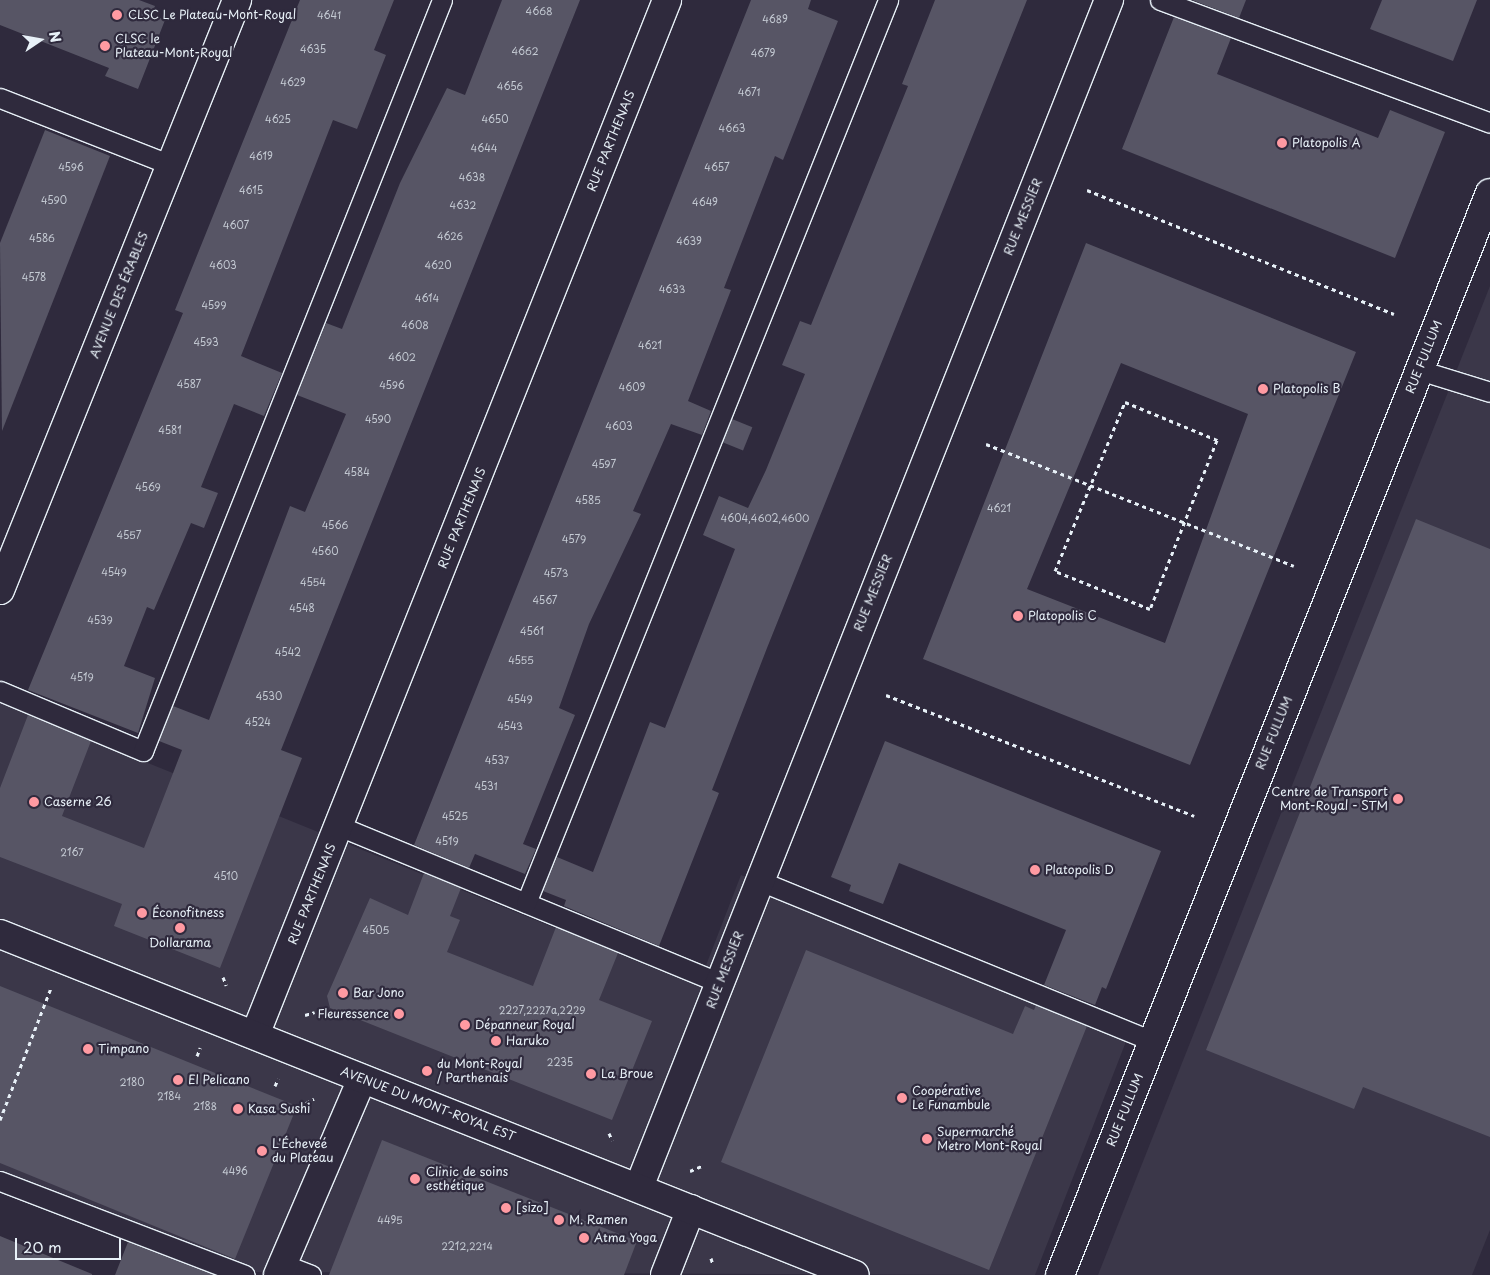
<!DOCTYPE html>
<meta charset="utf-8">
<style>
body{margin:0}
#map{position:relative;width:1490px;height:1275px;overflow:hidden;background:#2f2a3d;font-family:"Playpen Sans",sans-serif}
div>[style]{position:absolute}
.built>*{inset:0;background:#3b3749}
.building>*{inset:0;background:#575565;transform-origin:0 0}
.path>*{height:3px;margin-top:-1.5px;transform-origin:0;background:repeating-linear-gradient(90deg,#e8f1f8 0 4px,transparent 0 8px)}
.roads{filter:drop-shadow(1px 0 #e8f1f8) drop-shadow(-1px 0 #e8f1f8) drop-shadow(0 1px #e8f1f8) drop-shadow(0 -1px #e8f1f8)}
.service>*{height:19px;margin:-9.5px;padding:0 9.5px;transform-origin:9.5px;border-radius:9.5px;background:#2f2a3d}
.minor>*{height:28px;margin:-14px;padding:0 14px;transform-origin:14px;border-radius:14px;background:#2f2a3d}
.secondary>*{height:28px;margin:-14px;padding:0 14px;transform-origin:14px;border-radius:14px;background:#2f2a3d}
.dots>*{width:14px;height:14px;translate:-50% -50%;box-sizing:border-box;border:2px solid #2f2a3d;border-radius:50%}
span{translate:-50% -50%;white-space:nowrap;text-align:center;line-height:1.15;-webkit-text-stroke:4.5px #2f2a3d;paint-order:stroke}
.number-label{font-size:10px;color:#c4cad3}
.number-label span{-webkit-text-stroke-width:0}
.poi-label{font-size:12px;color:#e8f1f8}
.left{translate:0 -50%;text-align:left}
.right{translate:-100% -50%;text-align:right}
.street-label{font-size:12px;color:#e8f1f8}
.north{position:absolute;left:15px;top:15px;width:50px;height:50px;-webkit-text-stroke:4px #2f2a3d;paint-order:stroke;rotate:78deg;font-size:14px;font-weight:700;line-height:20px;text-align:center;color:#e8f1f8}
.north::after{content:'';display:block;margin:auto;width:18px;height:22px;background:#e8f1f8;clip-path:polygon(50% 0,100% 100%,50% 72%,0 100%)}
.scale{position:absolute;left:15px;top:1238px;width:106px;height:22px;box-sizing:border-box;border:2px solid #e8f1f8;border-top:0;padding-left:6px;font-size:15px;line-height:18px;white-space:nowrap;color:#e8f1f8;-webkit-text-stroke:4px #2f2a3d;paint-order:stroke}
</style>
<div id="map">
<div class="built">
<div style="clip-path:polygon(1490px 286px,1490px 1230px,1472px 1275px,1098px 1275px)"></div>
<div style="clip-path:polygon(0 703px,698px 986px,741px 875px,1127px 1039px,1035px 1275px,250px 1272px,0 1176px)"></div>
</div>
<div class="building">
<div style="clip-path:polygon(0 0,139px 0,155px 6px,152px 15px,165px 20px,138px 89px,105px 76px,109px 68px,0 25px)"></div>
<div style="clip-path:polygon(300px 0,394px 0,374px 50px,386px 55px,357px 129px,333px 120px,241px 356px,282px 373px,264px 416px,234px 404px,201px 487px,218px 493px,204px 528px,191px 523px,154px 610px,147px 607px,124px 666px,155px 678px,138px 733px,28px 690px,183px 313px,175px 310px)"></div>
<div style="clip-path:polygon(502px 0,580px 0,281px 750px,302px 758px,220px 968px,114px 926px,122px 904px,0 857px,0 788px,28px 715px,91px 741px,62px 816px,144px 848px,182px 750px,159px 741px,173px 706px,209px 720px,290px 506px,305px 512px,346px 414px,297px 395px,326px 323px,342px 329px,400px 183px,447px 88px,465px 95px)"></div>
<div style="clip-path:polygon(751px 0,811px 0,808px 9px,838px 21px,783px 160px,775px 156px,724px 288px,731px 290px,688px 401px,711px 411px,702px 435px,671px 424px,633px 511px,641px 514px,589px 624px,559px 708px,575px 715px,523px 844px,536px 849px,525px 874px,475px 854px,469px 868px,414px 845px)"></div>
<div style="clip-path:polygon(935px 0,1027px 0,767px 648px,712px 790px,719px 793px,659px 946px,564px 906px,566px 900px,543px 891px,557px 857px,593px 872px,650px 722px,665px 728px,735px 549px,703px 535px,719px 496px,748px 508px,766px 470px,805px 374px,782px 365px,800px 321px,811px 325px,908px 86px,902px 84px)"></div>
<div style="clip-path:polygon(1192px 0,1246px 0,1239px 18px)"></div>
<div style="clip-path:polygon(1382px 0,1477px 0,1453px 61px,1370px 29px)"></div>
<div style="clip-path:polygon(1174px 17px,1231px 38px,1217px 74px,1378px 138px,1390px 110px,1445px 132px,1395px 258px,1122px 149px)"></div>
<div style="clip-path:polygon(45px 130px,110px 156px,2px 431px,0 243px)"></div>
<div style="clip-path:polygon(evenodd,1086px 243px,1356px 352px,1190px 765px,923px 659px,1086px 243px,1121px 363px,1248px 414px,1165px 643px,1027px 589px,1121px 363px)"></div>
<div style="left:732px;top:419px;width:22px;height:25px;rotate:22deg"></div>
<div style="clip-path:polygon(1416px 519px,1490px 549px,1490px 1137px,1363px 1087px,1354px 1109px,1206px 1050px)"></div>
<div style="clip-path:polygon(885px 741px,1161px 851px,1106px 989px,1102px 987px,1095px 1005px,1044px 985px,1066px 930px,899px 863px,883px 904px,849px 891px,851px 885px,831px 877px)"></div>
<div style="clip-path:polygon(424px 873px,461px 888px,450px 916px,460px 920px,447px 952px,475px 963px,533px 986px,556px 927px,618px 953px,599px 1000px,652px 1021px,612px 1120px,330px 1008px,327px 996px,370px 898px,408px 915px)"></div>
<div style="clip-path:polygon(806px 950px,1013px 1034px,1025px 1006px,1034px 1010px,1036px 1005px,1087px 1026px,989px 1270px,721px 1162px)"></div>
<div style="clip-path:polygon(0 986px,297px 1106px,235px 1259px,0 1163px)"></div>
<div style="clip-path:polygon(382px 1140px,637px 1241px,624px 1275px,329px 1275px)"></div>
<div style="clip-path:polygon(0 1236px,92px 1274px,92px 1275px,0 1275px)"></div>
<div style="clip-path:polygon(128px 1242px,214px 1275px,115px 1275px)"></div>
</div>
<div class="path">
<div style="left:1087px;top:190px;width:331px;rotate:22deg"></div>
<div style="left:1125px;top:402px;width:100px;rotate:22.4deg"></div>
<div style="left:1217px;top:440px;width:182px;rotate:111.6deg"></div>
<div style="left:1150px;top:609px;width:102px;rotate:-158.2deg"></div>
<div style="left:1055px;top:571px;width:183px;rotate:-67.5deg"></div>
<div style="left:986px;top:444px;width:331px;rotate:21.6deg"></div>
<div style="left:886px;top:695px;width:331px;rotate:21.4deg"></div>
<div style="left:223px;top:977px;width:9px;rotate:69deg"></div>
<div style="left:305px;top:1015px;width:10px;rotate:-17deg"></div>
<div style="left:197px;top:1056px;width:9px;rotate:-69deg"></div>
<div style="left:275px;top:1086px;width:8px;rotate:-67deg"></div>
<div style="left:306px;top:1103px;width:9px;rotate:-27deg"></div>
<div style="left:0;top:1120px;width:142px;rotate:-68.9deg"></div>
<div style="left:609px;top:1133px;width:8px;rotate:67deg"></div>
<div style="left:690px;top:1171px;width:13px;rotate:-23deg"></div>
<div style="left:711px;top:1258px;width:7px;rotate:74deg"></div>
</div>
<div class="roads">
<div class="service">
<div style="left:1160px;top:0;width:352px;rotate:20.4deg"></div>
<div style="left:0;top:98px;width:184px;rotate:21.4deg"></div>
<div style="left:1419px;top:370px;width:74px;rotate:17.2deg"></div>
<div style="left:0;top:691px;width:155px;rotate:22.8deg"></div>
<div style="left:143px;top:751px;width:808px;rotate:-68.29deg"></div>
<div style="left:339px;top:826px;width:412px;rotate:22.4deg"></div>
<div style="left:760px;top:881px;width:424px;rotate:22.2deg"></div>
<div style="left:526px;top:903px;width:973px;rotate:-68.15deg"></div>
<div style="left:0;top:1181px;width:262px;rotate:21deg"></div>
<div style="left:283px;top:1264px;width:30px;rotate:21deg"></div>
</div>
<div class="minor">
<div style="left:0;top:590px;width:636px;rotate:-68.11deg"></div>
<div style="left:255px;top:1035px;width:1114px;rotate:-68.29deg"></div>
<div style="left:639px;top:1187px;width:1277px;rotate:-68.4deg"></div>
<div style="left:278px;top:1275px;width:213px;rotate:-66.8deg"></div>
<div style="left:665px;top:1275px;width:71px;rotate:-68.5deg"></div>
<div style="left:1060px;top:1275px;width:1164px;rotate:-68.33deg"></div>
</div>
<div class="secondary">
<div style="left:0;top:934px;width:920px;rotate:21.74deg"></div>
</div>
</div>
<div class="dots">
<div style="left:117px;top:15px;background:#ff9aa2"></div>
<div style="left:105px;top:46px;background:#ff9aa2"></div>
<div style="left:1282px;top:143px;background:#ff9aa2"></div>
<div style="left:1263px;top:389px;background:#ff9aa2"></div>
<div style="left:1018px;top:616px;background:#ff9aa2"></div>
<div style="left:1398px;top:799px;background:#ff9aa2"></div>
<div style="left:34px;top:802px;background:#ff9aa2"></div>
<div style="left:1035px;top:870px;background:#ff9aa2"></div>
<div style="left:142px;top:913px;background:#ff9aa2"></div>
<div style="left:180px;top:928px;background:#ff9aa2"></div>
<div style="left:343px;top:993px;background:#ff9aa2"></div>
<div style="left:399px;top:1014px;background:#ff9aa2"></div>
<div style="left:465px;top:1025px;background:#ff9aa2"></div>
<div style="left:496px;top:1041px;background:#ff9aa2"></div>
<div style="left:88px;top:1049px;background:#ff9aa2"></div>
<div style="left:427px;top:1071px;background:#ff9aa2"></div>
<div style="left:591px;top:1074px;background:#ff9aa2"></div>
<div style="left:178px;top:1080px;background:#ff9aa2"></div>
<div style="left:902px;top:1098px;background:#ff9aa2"></div>
<div style="left:238px;top:1109px;background:#ff9aa2"></div>
<div style="left:927px;top:1139px;background:#ff9aa2"></div>
<div style="left:262px;top:1151px;background:#ff9aa2"></div>
<div style="left:415px;top:1179px;background:#ff9aa2"></div>
<div style="left:506px;top:1208px;background:#ff9aa2"></div>
<div style="left:559px;top:1220px;background:#ff9aa2"></div>
<div style="left:584px;top:1238px;background:#ff9aa2"></div>
</div>
<div class="number-label">
<span style="left:539px;top:11px">4668</span>
<span style="left:329px;top:15px">4641</span>
<span style="left:775px;top:19px">4689</span>
<span style="left:313px;top:49px">4635</span>
<span style="left:525px;top:51px">4662</span>
<span style="left:763px;top:53px">4679</span>
<span style="left:293px;top:82px">4629</span>
<span style="left:510px;top:86px">4656</span>
<span style="left:749px;top:92px">4671</span>
<span style="left:278px;top:119px">4625</span>
<span style="left:495px;top:119px">4650</span>
<span style="left:732px;top:128px">4663</span>
<span style="left:484px;top:148px">4644</span>
<span style="left:261px;top:156px">4619</span>
<span style="left:71px;top:167px">4596</span>
<span style="left:717px;top:167px">4657</span>
<span style="left:472px;top:177px">4638</span>
<span style="left:251px;top:190px">4615</span>
<span style="left:54px;top:200px">4590</span>
<span style="left:705px;top:202px">4649</span>
<span style="left:463px;top:205px">4632</span>
<span style="left:236px;top:225px">4607</span>
<span style="left:450px;top:236px">4626</span>
<span style="left:42px;top:238px">4586</span>
<span style="left:689px;top:241px">4639</span>
<span style="left:223px;top:265px">4603</span>
<span style="left:438px;top:265px">4620</span>
<span style="left:34px;top:277px">4578</span>
<span style="left:672px;top:289px">4633</span>
<span style="left:427px;top:298px">4614</span>
<span style="left:214px;top:305px">4599</span>
<span style="left:415px;top:325px">4608</span>
<span style="left:206px;top:342px">4593</span>
<span style="left:650px;top:345px">4621</span>
<span style="left:402px;top:357px">4602</span>
<span style="left:189px;top:384px">4587</span>
<span style="left:392px;top:385px">4596</span>
<span style="left:632px;top:387px">4609</span>
<span style="left:378px;top:419px">4590</span>
<span style="left:619px;top:426px">4603</span>
<span style="left:170px;top:430px">4581</span>
<span style="left:604px;top:464px">4597</span>
<span style="left:357px;top:472px">4584</span>
<span style="left:148px;top:487px">4569</span>
<span style="left:588px;top:500px">4585</span>
<span style="left:999px;top:508px">4621</span>
<span style="left:765px;top:518px">4604,4602,4600</span>
<span style="left:335px;top:525px">4566</span>
<span style="left:129px;top:535px">4557</span>
<span style="left:574px;top:539px">4579</span>
<span style="left:325px;top:551px">4560</span>
<span style="left:114px;top:572px">4549</span>
<span style="left:556px;top:573px">4573</span>
<span style="left:313px;top:582px">4554</span>
<span style="left:545px;top:600px">4567</span>
<span style="left:302px;top:608px">4548</span>
<span style="left:100px;top:620px">4539</span>
<span style="left:532px;top:631px">4561</span>
<span style="left:288px;top:652px">4542</span>
<span style="left:521px;top:660px">4555</span>
<span style="left:82px;top:677px">4519</span>
<span style="left:269px;top:696px">4530</span>
<span style="left:520px;top:699px">4549</span>
<span style="left:258px;top:722px">4524</span>
<span style="left:510px;top:726px">4543</span>
<span style="left:497px;top:760px">4537</span>
<span style="left:486px;top:786px">4531</span>
<span style="left:455px;top:816px">4525</span>
<span style="left:447px;top:841px">4519</span>
<span style="left:72px;top:852px">2167</span>
<span style="left:226px;top:876px">4510</span>
<span style="left:376px;top:930px">4505</span>
<span style="left:542px;top:1010px">2227,2227a,2229</span>
<span style="left:560px;top:1062px">2235</span>
<span style="left:132px;top:1082px">2180</span>
<span style="left:169px;top:1096px">2184</span>
<span style="left:205px;top:1106px">2188</span>
<span style="left:235px;top:1171px">4496</span>
<span style="left:390px;top:1220px">4495</span>
<span style="left:467px;top:1246px">2212,2214</span>
</div>
<div class="poi-label">
<span class="left" style="left:128px;top:15px">CLSC Le Plateau-Mont-Royal</span>
<span class="left" style="left:115px;top:46px">CLSC le<br>Plateau-Mont-Royal</span>
<span class="left" style="left:1292px;top:143px">Platopolis A</span>
<span class="left" style="left:1273px;top:389px">Platopolis B</span>
<span class="left" style="left:1028px;top:616px">Platopolis C</span>
<span class="right" style="left:1388px;top:799px">Centre de Transport<br>Mont-Royal - STM</span>
<span class="left" style="left:44px;top:802px">Caserne 26</span>
<span class="left" style="left:1045px;top:870px">Platopolis D</span>
<span class="left" style="left:152px;top:913px">Éconofitness</span>
<span style="left:180px;top:943px">Dollarama</span>
<span class="left" style="left:353px;top:993px">Bar Jono</span>
<span class="right" style="left:389px;top:1014px">Fleuressence</span>
<span class="left" style="left:475px;top:1025px">Dépanneur Royal</span>
<span class="left" style="left:506px;top:1041px">Haruko</span>
<span class="left" style="left:98px;top:1049px">Timpano</span>
<span class="left" style="left:437px;top:1071px">du Mont-Royal<br>/ Parthenais</span>
<span class="left" style="left:601px;top:1074px">La Broue</span>
<span class="left" style="left:188px;top:1080px">El Pelicano</span>
<span class="left" style="left:912px;top:1098px">Coopérative<br>Le Funambule</span>
<span class="left" style="left:248px;top:1109px">Kasa Sushi</span>
<span class="left" style="left:937px;top:1139px">Supermarché<br>Metro Mont-Royal</span>
<span class="left" style="left:272px;top:1151px">L'Écheveé<br>du Plateau</span>
<span class="left" style="left:426px;top:1179px">Clinic de soins<br>esthétique</span>
<span class="left" style="left:516px;top:1208px">[sizo]</span>
<span class="left" style="left:569px;top:1220px">M. Ramen</span>
<span class="left" style="left:594px;top:1238px">Atma Yoga</span>
</div>
<div class="street-label">
<span style="left:611px;top:141px;rotate:-68deg">RUE PARTHENAIS</span>
<span style="left:1023px;top:217px;rotate:-68deg">RUE MESSIER</span>
<span style="left:119px;top:295px;rotate:-68deg">AVENUE DES ÉRABLES</span>
<span style="left:1424px;top:357px;rotate:-68deg">RUE FULLUM</span>
<span style="left:462px;top:518px;rotate:-68deg">RUE PARTHENAIS</span>
<span style="left:873px;top:593px;rotate:-68deg">RUE MESSIER</span>
<span style="left:1274px;top:733px;rotate:-68deg">RUE FULLUM</span>
<span style="left:312px;top:894px;rotate:-68deg">RUE PARTHENAIS</span>
<span style="left:725px;top:970px;rotate:-69deg">RUE MESSIER</span>
<span style="left:428px;top:1104px;rotate:21deg">AVENUE DU MONT-ROYAL EST</span>
<span style="left:1125px;top:1110px;rotate:-68deg">RUE FULLUM</span>
</div>
<div class="north">N</div>
<div class="scale">20 m</div>
</div>
